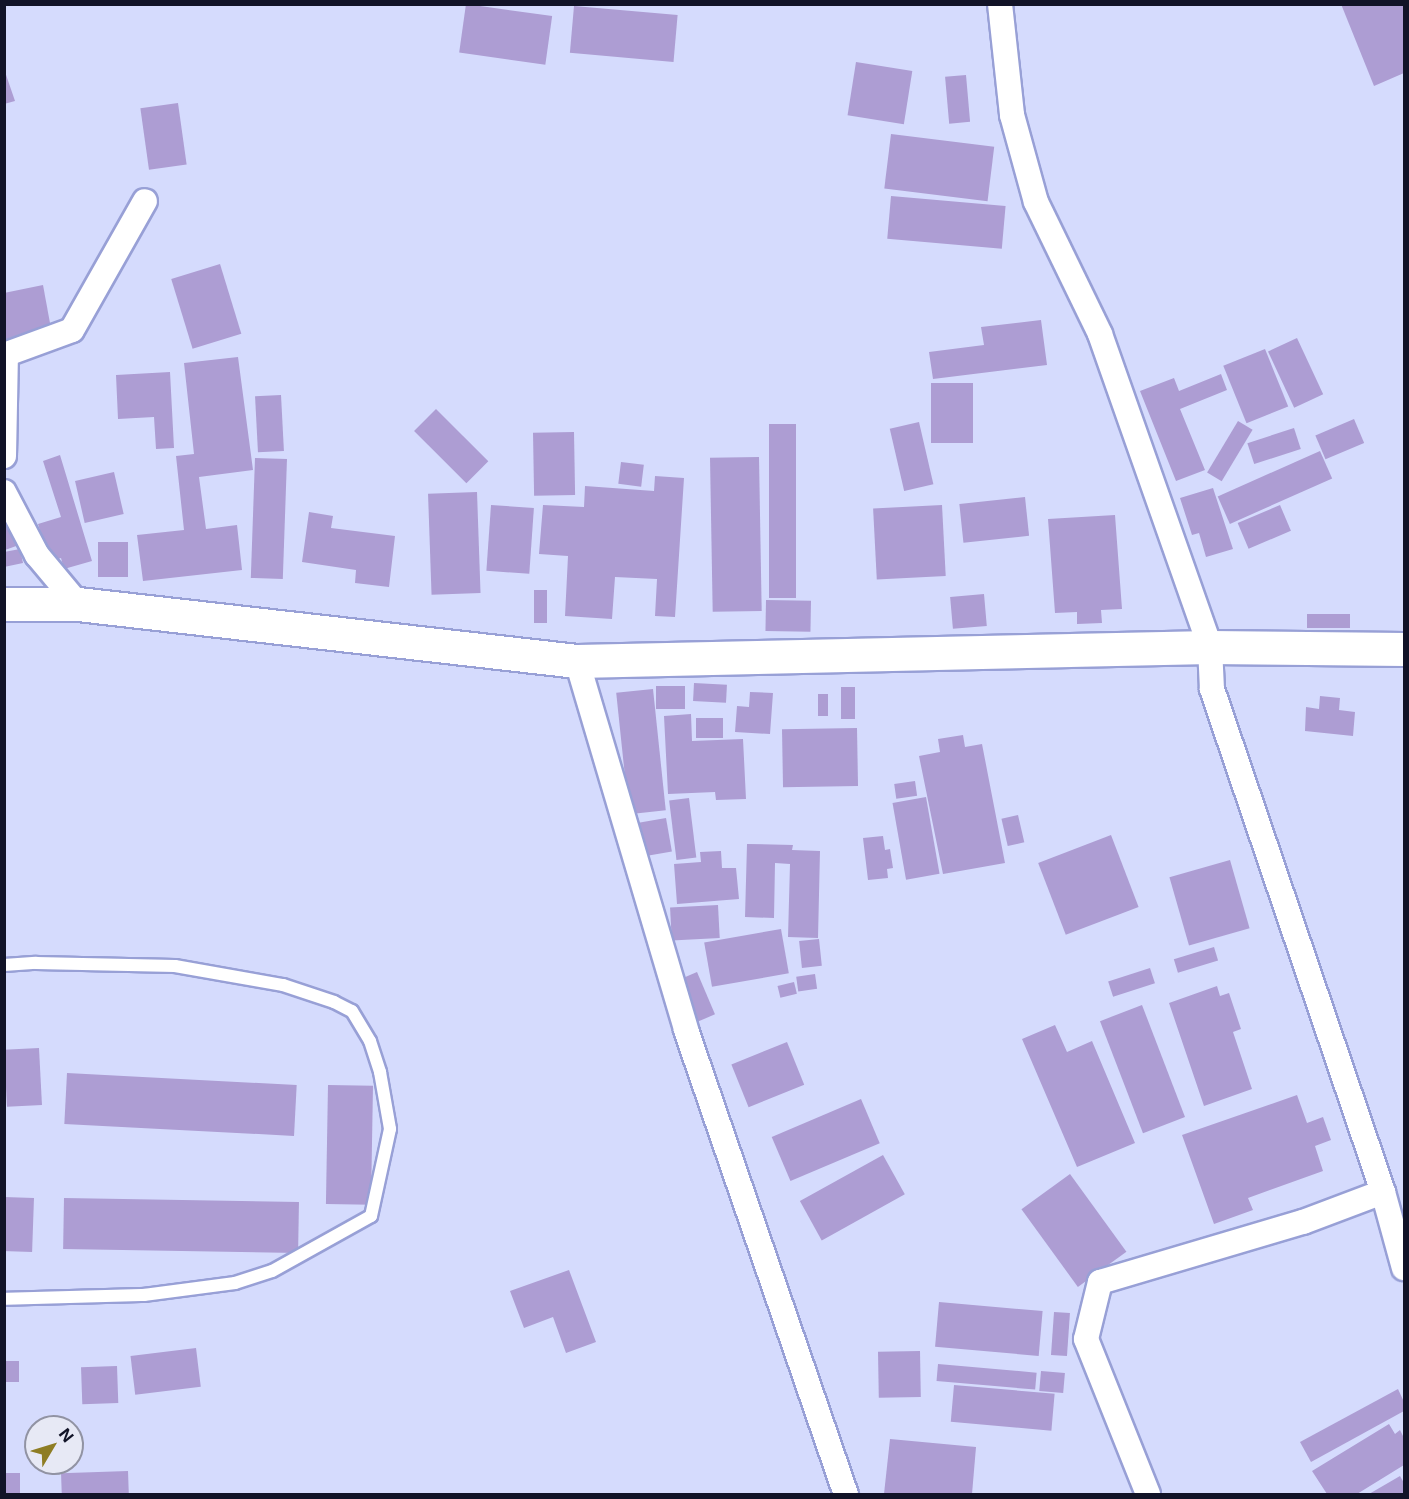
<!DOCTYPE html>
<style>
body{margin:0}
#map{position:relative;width:1409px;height:1499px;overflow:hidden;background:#d5dbfd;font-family:Inter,sans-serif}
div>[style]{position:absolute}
.building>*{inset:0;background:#ad9dd3;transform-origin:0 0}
.roads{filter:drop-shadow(2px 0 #98a0d6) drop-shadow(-2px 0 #98a0d6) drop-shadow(0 2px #98a0d6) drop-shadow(0 -2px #98a0d6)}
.lane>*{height:12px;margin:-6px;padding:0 6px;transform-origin:6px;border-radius:6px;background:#fff}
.street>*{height:24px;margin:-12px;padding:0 12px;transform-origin:12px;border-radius:12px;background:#fff}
.secondary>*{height:33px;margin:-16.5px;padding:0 16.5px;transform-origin:16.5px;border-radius:16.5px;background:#fff}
span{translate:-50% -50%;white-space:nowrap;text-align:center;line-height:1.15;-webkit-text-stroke:4.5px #e7e9f5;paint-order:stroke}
.frame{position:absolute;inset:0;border:6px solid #111327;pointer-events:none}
.north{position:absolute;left:24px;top:1415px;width:60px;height:60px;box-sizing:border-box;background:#e7e9f5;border:2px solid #9193a3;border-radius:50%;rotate:52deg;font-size:16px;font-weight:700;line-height:24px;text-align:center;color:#111327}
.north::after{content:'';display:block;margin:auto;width:21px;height:27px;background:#8e7d23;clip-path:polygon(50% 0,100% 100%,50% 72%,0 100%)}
</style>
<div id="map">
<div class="building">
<div style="left:466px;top:4px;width:87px;height:49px;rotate:8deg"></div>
<div style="clip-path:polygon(1341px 4px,1403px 4px,1404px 73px,1374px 86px)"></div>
<div style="left:574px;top:6px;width:104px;height:47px;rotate:5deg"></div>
<div style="left:856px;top:62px;width:57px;height:54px;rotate:9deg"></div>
<div style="clip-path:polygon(4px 69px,15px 101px,4px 104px)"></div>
<div style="left:966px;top:75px;width:47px;height:21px;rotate:85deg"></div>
<div style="left:178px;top:103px;width:62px;height:38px;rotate:82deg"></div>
<div style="left:891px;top:134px;width:104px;height:55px;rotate:7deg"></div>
<div style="left:891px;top:196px;width:115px;height:43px;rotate:5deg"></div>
<div style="left:220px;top:264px;width:73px;height:51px;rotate:73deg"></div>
<div style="clip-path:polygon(43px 285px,52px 334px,4px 343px,4px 293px)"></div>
<div style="clip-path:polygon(1041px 320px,1047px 365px,933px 379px,929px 352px,984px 345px,981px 327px)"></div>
<div style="left:1297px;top:338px;width:62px;height:32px;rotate:65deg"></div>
<div style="left:1265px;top:349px;width:62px;height:45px;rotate:68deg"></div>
<div style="clip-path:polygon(238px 357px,253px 470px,199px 477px,206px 529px,237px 525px,242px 570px,143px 581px,137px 535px,184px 530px,176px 456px,194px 454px,184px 363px)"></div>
<div style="clip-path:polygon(170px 372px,174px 448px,156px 449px,154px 417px,118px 419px,116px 375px)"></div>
<div style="clip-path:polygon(1221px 374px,1227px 390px,1180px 409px,1205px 470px,1176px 481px,1140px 391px,1174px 378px,1179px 391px)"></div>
<div style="left:931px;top:383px;width:42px;height:60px"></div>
<div style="left:281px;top:395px;width:56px;height:26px;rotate:87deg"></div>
<div style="left:436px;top:409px;width:74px;height:31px;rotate:45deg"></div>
<div style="left:1354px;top:419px;width:26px;height:42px;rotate:67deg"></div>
<div style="left:1238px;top:421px;width:17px;height:60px;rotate:31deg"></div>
<div style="left:919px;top:422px;width:64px;height:30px;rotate:77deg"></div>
<div style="left:769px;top:424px;width:27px;height:174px"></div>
<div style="left:1294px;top:428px;width:22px;height:49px;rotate:72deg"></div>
<div style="left:574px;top:432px;width:63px;height:41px;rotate:89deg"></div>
<div style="left:1320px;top:451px;width:30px;height:112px;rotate:66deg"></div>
<div style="clip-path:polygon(60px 455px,92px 561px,64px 569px,61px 558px,50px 562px,38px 524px,61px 517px,43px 461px)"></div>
<div style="left:759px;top:457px;width:154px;height:49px;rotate:89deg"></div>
<div style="left:255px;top:458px;width:32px;height:120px;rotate:2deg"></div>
<div style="left:621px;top:462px;width:23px;height:22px;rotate:7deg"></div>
<div style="left:114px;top:472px;width:43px;height:40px;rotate:77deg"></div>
<div style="clip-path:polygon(655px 476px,684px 478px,675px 617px,655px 616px,657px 579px,615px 577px,612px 619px,565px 616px,568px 556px,539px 554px,543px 505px,584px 507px,585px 486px,654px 491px)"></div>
<div style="clip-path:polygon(1213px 488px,1233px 549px,1206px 557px,1199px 533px,1192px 535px,1180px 498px)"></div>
<div style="left:477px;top:492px;width:101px;height:49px;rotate:88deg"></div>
<div style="left:1025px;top:497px;width:39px;height:66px;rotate:84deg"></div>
<div style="clip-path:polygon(5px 504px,19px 545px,5px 550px)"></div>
<div style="left:491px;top:505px;width:43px;height:66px;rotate:4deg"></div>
<div style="left:942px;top:505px;width:71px;height:69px;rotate:87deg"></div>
<div style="left:1280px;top:505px;width:28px;height:46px;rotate:67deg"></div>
<div style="clip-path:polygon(309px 512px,333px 516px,331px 528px,395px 536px,389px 587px,355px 583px,356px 570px,302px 562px)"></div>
<div style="clip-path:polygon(1115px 515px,1122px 609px,1101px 610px,1102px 623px,1077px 624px,1077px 612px,1055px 613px,1048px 519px)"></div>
<div style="left:98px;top:542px;width:30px;height:35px"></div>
<div style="clip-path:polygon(20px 549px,23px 563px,4px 567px,4px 552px)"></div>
<div style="left:534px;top:590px;width:13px;height:33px"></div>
<div style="left:984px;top:594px;width:32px;height:34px;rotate:85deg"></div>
<div style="left:766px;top:600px;width:45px;height:31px;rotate:1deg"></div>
<div style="left:1307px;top:614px;width:43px;height:14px"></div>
<div style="left:694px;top:683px;width:33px;height:18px;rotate:3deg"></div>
<div style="left:656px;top:686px;width:29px;height:23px"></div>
<div style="left:841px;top:687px;width:14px;height:32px"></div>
<div style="left:653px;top:689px;width:122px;height:37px;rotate:84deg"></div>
<div style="clip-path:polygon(750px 692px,773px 693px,770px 734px,735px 732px,737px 706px,749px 707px)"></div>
<div style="left:818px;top:694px;width:10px;height:22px"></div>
<div style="clip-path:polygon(1320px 696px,1340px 698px,1339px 710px,1355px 712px,1353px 736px,1305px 731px,1306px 707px,1319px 709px)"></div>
<div style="clip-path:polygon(691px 714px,692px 741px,743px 739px,746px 799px,716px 800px,715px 792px,668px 794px,664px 716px)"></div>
<div style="left:696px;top:718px;width:27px;height:20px"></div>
<div style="left:857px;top:728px;width:58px;height:75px;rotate:89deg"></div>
<div style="clip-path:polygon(963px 735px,965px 747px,982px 744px,1005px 863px,943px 874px,919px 756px,940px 752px,938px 739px)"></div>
<div style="left:915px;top:781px;width:15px;height:21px;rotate:82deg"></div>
<div style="left:926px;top:797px;width:78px;height:34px;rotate:80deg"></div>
<div style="left:689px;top:798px;width:60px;height:20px;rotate:83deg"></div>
<div style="left:1018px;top:815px;width:28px;height:17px;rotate:77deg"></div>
<div style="left:666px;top:818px;width:34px;height:41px;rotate:80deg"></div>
<div style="left:1111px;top:835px;width:77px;height:78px;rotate:69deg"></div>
<div style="clip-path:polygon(883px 836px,885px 850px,890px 849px,893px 868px,887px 869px,888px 878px,868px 880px,863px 838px)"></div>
<div style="clip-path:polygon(747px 844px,793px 845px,792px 850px,820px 851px,818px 938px,788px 937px,790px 864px,775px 863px,774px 918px,745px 917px)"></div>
<div style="clip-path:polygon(721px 851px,722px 868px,736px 868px,739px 899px,677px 904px,674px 864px,701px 862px,700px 852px)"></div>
<div style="left:1230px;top:860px;width:71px;height:63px;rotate:74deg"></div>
<div style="left:718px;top:905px;width:33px;height:48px;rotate:87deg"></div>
<div style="left:781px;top:929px;width:45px;height:78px;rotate:80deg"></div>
<div style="left:819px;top:939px;width:27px;height:20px;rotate:84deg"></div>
<div style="left:1214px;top:947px;width:14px;height:42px;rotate:73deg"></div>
<div style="left:1150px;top:968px;width:16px;height:44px;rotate:72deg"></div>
<div style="left:697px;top:972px;width:46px;height:19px;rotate:67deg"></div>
<div style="left:815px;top:974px;width:15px;height:19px;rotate:82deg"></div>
<div style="left:794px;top:982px;width:12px;height:17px;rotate:76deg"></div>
<div style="clip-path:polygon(1217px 986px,1220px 996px,1229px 993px,1241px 1029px,1233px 1032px,1252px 1089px,1204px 1106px,1169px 1003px)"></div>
<div style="left:1142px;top:1005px;width:120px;height:45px;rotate:69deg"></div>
<div style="clip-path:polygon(1055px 1025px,1067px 1052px,1092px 1041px,1135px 1143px,1077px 1167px,1022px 1039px)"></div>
<div style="left:787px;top:1042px;width:46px;height:60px;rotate:68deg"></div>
<div style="left:39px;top:1048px;width:57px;height:35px;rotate:87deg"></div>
<div style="left:67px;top:1073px;width:230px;height:51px;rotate:3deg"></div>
<div style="left:328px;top:1085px;width:45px;height:119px;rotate:1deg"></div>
<div style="clip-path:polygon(1297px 1095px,1307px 1123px,1323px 1117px,1331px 1140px,1315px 1146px,1323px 1171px,1248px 1198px,1253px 1210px,1214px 1224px,1182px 1135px)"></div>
<div style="left:861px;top:1099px;width:48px;height:97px;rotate:67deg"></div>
<div style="left:883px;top:1155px;width:45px;height:95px;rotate:61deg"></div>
<div style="left:1070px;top:1174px;width:96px;height:60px;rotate:54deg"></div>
<div style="left:4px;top:1197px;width:30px;height:54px;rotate:2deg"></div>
<div style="left:64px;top:1198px;width:235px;height:51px;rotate:1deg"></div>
<div style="clip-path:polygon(569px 1270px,596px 1342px,566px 1353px,553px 1317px,524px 1328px,510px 1291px)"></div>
<div style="left:939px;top:1302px;width:104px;height:45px;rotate:5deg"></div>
<div style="left:1054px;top:1312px;width:16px;height:43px;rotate:4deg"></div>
<div style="left:196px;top:1348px;width:39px;height:66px;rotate:83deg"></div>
<div style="left:920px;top:1351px;width:46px;height:42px;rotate:89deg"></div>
<div style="left:19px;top:1361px;width:21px;height:15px;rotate:90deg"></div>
<div style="left:938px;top:1364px;width:99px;height:17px;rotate:5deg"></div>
<div style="left:117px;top:1366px;width:37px;height:36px;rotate:88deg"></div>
<div style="left:1041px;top:1371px;width:24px;height:20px;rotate:5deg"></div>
<div style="left:954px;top:1385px;width:101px;height:37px;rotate:5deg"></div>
<div style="clip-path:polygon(1398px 1389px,1404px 1402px,1404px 1411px,1311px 1462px,1300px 1442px)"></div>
<div style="clip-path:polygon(1389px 1424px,1395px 1434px,1400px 1430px,1404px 1438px,1404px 1465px,1357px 1494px,1327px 1494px,1312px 1471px)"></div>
<div style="clip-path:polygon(890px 1439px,976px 1447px,972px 1494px,884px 1494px)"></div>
<div style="left:128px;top:1471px;width:23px;height:67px;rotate:88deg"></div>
<div style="left:4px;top:1473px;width:16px;height:21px"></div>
<div style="clip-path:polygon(1400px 1476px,1404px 1483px,1404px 1494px,1369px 1494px)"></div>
</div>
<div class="roads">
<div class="lane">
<div style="left:4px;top:965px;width:32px;rotate:-4deg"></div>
<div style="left:36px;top:963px;width:139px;rotate:1.2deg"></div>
<div style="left:175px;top:966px;width:110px;rotate:10deg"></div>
<div style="left:283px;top:985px;width:54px;rotate:18.4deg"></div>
<div style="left:334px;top:1002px;width:20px;rotate:27deg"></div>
<div style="left:352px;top:1011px;width:35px;rotate:59deg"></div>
<div style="left:370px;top:1041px;width:33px;rotate:72deg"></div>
<div style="left:380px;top:1072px;width:58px;rotate:80deg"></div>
<div style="left:390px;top:1129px;width:89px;rotate:102.3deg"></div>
<div style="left:371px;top:1216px;width:113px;rotate:150.9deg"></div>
<div style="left:272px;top:1271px;width:39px;rotate:162deg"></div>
<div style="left:235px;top:1283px;width:92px;rotate:172.5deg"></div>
<div style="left:144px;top:1295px;width:140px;rotate:178.4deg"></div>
</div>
<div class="street">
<div style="left:1000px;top:4px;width:112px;rotate:83.8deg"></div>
<div style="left:1012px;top:115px;width:90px;rotate:74.6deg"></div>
<div style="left:1036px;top:202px;width:147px;rotate:64.1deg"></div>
<div style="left:1100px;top:334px;width:332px;rotate:70.6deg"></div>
<div style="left:1210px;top:647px;width:42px;rotate:87.3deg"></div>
<div style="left:1212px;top:689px;width:531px;rotate:71.22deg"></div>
<div style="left:1383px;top:1192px;width:79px;rotate:74.6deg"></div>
<div style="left:4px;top:355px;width:72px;rotate:-20.2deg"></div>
<div style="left:72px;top:330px;width:148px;rotate:-60.5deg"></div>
<div style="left:4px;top:456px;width:101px;rotate:-88.9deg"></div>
<div style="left:4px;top:492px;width:71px;rotate:62.4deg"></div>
<div style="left:37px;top:555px;width:64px;rotate:50.1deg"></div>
<div style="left:577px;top:661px;width:385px;rotate:73.5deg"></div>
<div style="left:686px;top:1030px;width:491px;rotate:71deg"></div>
<div style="left:1148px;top:1494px;width:167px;rotate:-111.8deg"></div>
<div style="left:1086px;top:1339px;width:59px;rotate:-76.2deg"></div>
<div style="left:1100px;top:1282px;width:212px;rotate:-16.5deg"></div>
<div style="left:1303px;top:1222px;width:85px;rotate:-20.6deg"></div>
</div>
<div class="secondary">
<div style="left:4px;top:604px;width:74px"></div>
<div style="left:78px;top:604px;width:502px;rotate:6.52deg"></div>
<div style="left:577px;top:661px;width:633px;rotate:-1.27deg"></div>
<div style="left:1210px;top:647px;width:194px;rotate:0.6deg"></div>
</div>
</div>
<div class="frame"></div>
<div class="north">N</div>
</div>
